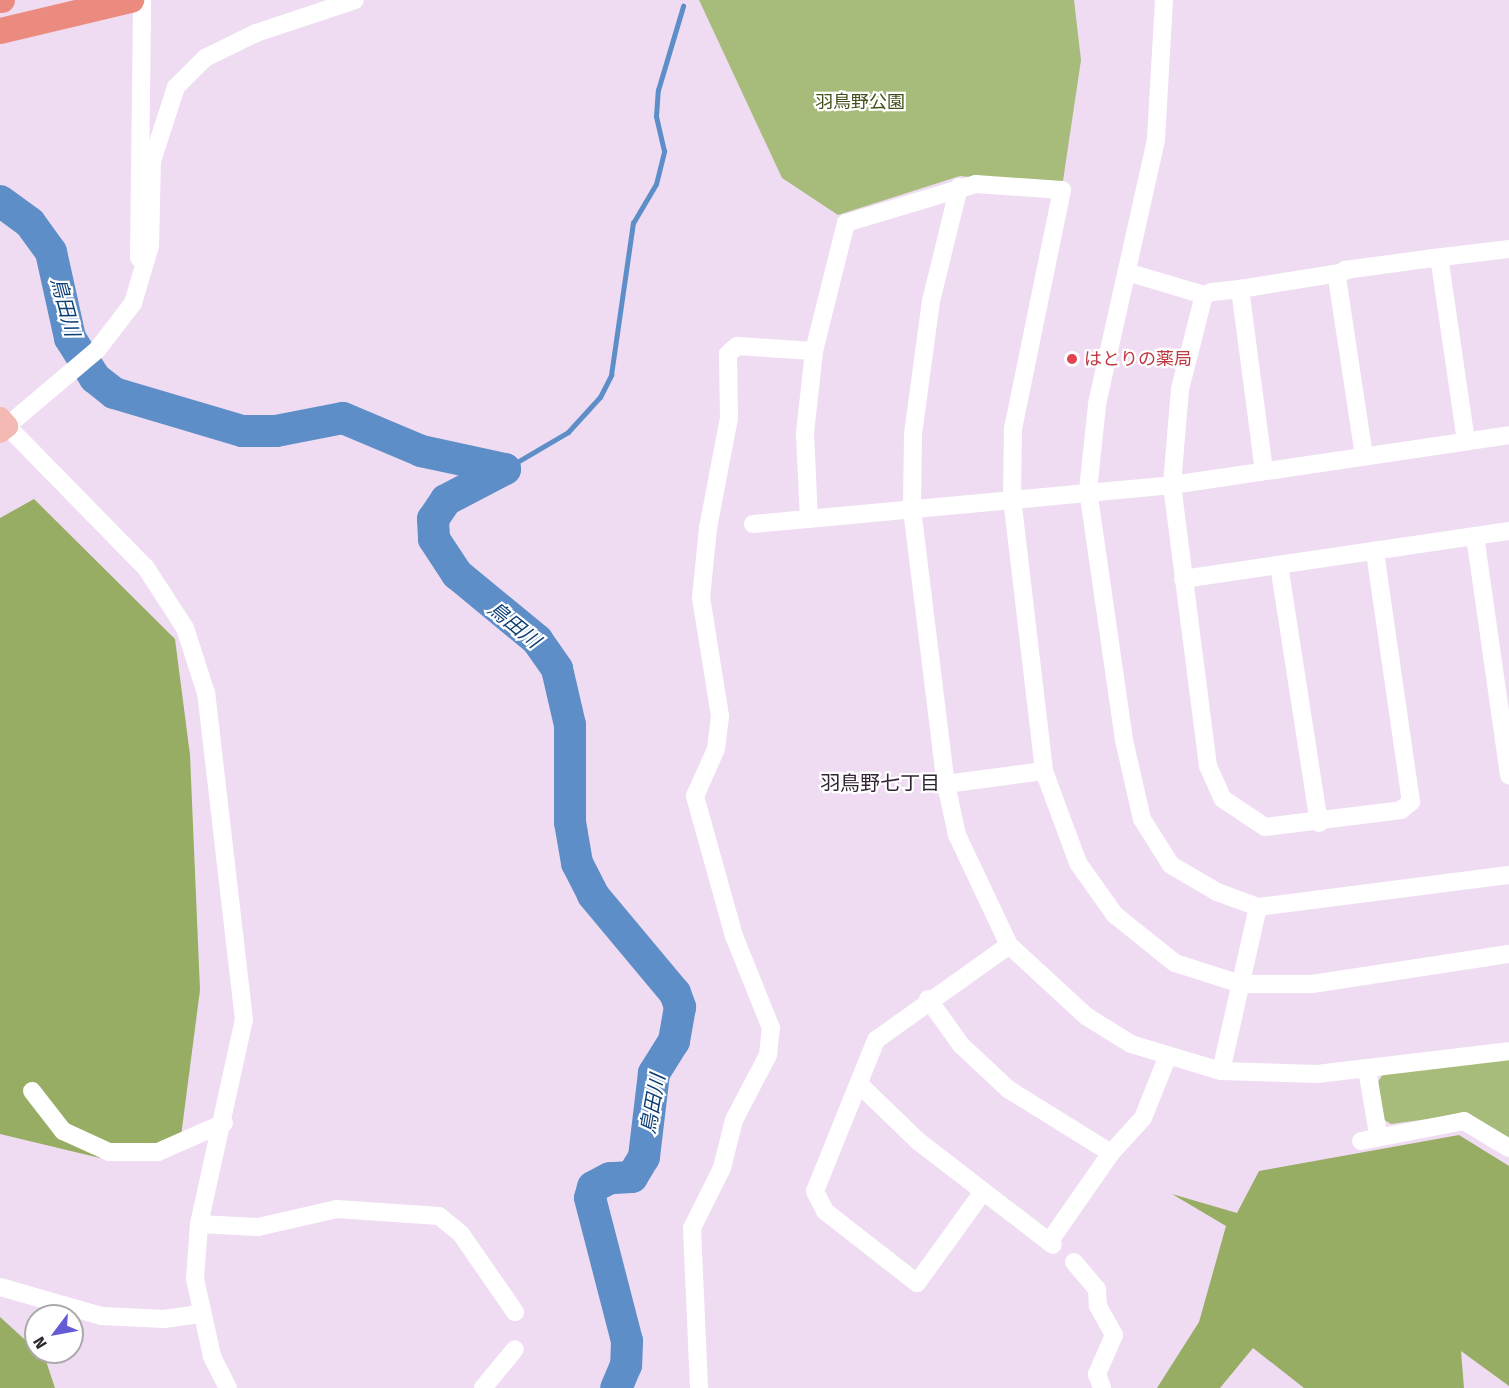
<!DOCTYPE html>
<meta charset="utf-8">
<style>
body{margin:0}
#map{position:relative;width:1509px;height:1388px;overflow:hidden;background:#efdcf3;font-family:"Fira Sans","Noto Sans JP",sans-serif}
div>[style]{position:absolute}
.green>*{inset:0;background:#a7bc7a}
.forest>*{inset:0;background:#97ad64}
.stream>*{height:5px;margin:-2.5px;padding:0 2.5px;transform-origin:2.5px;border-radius:2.5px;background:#5e8ec7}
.river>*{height:32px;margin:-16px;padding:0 16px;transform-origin:16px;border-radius:16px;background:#5e8ec7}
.minor>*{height:18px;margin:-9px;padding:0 9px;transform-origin:9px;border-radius:9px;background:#fff}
.major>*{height:22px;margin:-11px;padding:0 11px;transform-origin:11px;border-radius:11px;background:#f3b9b2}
.highway>*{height:26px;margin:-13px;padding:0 13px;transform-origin:13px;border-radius:13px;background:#eb8b7f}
.dots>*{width:16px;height:16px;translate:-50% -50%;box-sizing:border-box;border:3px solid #fff;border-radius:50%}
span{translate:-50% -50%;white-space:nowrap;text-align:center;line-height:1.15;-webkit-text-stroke:4.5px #fff;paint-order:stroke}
.park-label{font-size:18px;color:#42511b}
.health-label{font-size:18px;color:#be3a42}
.left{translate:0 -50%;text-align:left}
.water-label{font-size:20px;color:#0c3f75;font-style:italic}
.neighbourhood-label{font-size:20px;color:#322335}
.north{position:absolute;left:24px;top:1304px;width:60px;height:60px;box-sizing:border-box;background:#fff;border:2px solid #aba9ac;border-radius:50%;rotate:238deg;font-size:16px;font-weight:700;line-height:24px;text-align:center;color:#2e2730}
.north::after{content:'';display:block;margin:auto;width:21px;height:27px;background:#635cd5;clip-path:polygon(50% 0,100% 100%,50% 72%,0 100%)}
</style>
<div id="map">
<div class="green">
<div style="clip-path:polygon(699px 0,1074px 0,1081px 60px,1063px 181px,1041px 185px,960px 176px,838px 215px,782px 178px)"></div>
<div style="clip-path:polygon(1509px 1056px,1509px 1140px,1465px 1114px,1391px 1124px,1383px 1119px,1378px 1082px,1383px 1074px)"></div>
</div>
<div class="forest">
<div style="clip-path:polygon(34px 499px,175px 639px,190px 755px,200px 990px,180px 1144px,100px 1158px,0 1134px,0 518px)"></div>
<div style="clip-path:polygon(1459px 1135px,1509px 1166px,1509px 1386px,1461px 1351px,1464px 1388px,1304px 1388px,1253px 1348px,1220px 1388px,1157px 1388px,1199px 1322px,1226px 1226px,1172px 1194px,1237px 1213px,1259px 1171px)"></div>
<div style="clip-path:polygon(0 1317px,45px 1358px,55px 1388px,0 1388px)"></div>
</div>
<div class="stream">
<div style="left:505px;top:469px;width:73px;rotate:-30.4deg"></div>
<div style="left:568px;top:432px;width:47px;rotate:-47.6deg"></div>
<div style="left:600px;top:397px;width:25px;rotate:-63deg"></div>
<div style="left:611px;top:375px;width:154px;rotate:-81.8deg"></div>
<div style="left:633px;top:223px;width:45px;rotate:-59.5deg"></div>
<div style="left:656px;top:184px;width:34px;rotate:-76deg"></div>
<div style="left:664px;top:151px;width:36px;rotate:-103deg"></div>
<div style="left:656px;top:116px;width:26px;rotate:-86deg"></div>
<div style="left:658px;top:90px;width:88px;rotate:-73.4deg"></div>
</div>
<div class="river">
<div style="left:0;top:201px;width:37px;rotate:36deg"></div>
<div style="left:30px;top:223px;width:36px;rotate:54deg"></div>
<div style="left:51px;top:252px;width:88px;rotate:77.5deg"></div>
<div style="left:70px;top:338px;width:47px;rotate:58deg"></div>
<div style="left:95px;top:378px;width:24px;rotate:38deg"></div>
<div style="left:114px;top:393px;width:134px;rotate:16.5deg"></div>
<div style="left:242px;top:431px;width:34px"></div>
<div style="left:276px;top:431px;width:68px;rotate:-11deg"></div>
<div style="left:343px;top:418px;width:85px;rotate:22.9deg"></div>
<div style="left:421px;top:451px;width:86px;rotate:12.1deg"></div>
<div style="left:505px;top:469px;width:67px;rotate:152.3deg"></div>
<div style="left:446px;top:500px;width:23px;rotate:124deg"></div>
<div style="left:433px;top:519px;width:20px;rotate:87deg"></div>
<div style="left:434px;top:539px;width:42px;rotate:56.7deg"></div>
<div style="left:457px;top:574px;width:104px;rotate:39.5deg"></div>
<div style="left:537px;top:640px;width:35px;rotate:55deg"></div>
<div style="left:557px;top:669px;width:57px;rotate:76.9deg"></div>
<div style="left:570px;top:725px;width:97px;rotate:90deg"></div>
<div style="left:570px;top:822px;width:42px;rotate:80.3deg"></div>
<div style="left:577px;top:863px;width:36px;rotate:63deg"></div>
<div style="left:593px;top:895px;width:128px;rotate:50.1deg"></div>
<div style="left:675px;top:993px;width:15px;rotate:70deg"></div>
<div style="left:680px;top:1007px;width:35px;rotate:100deg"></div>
<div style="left:674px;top:1041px;width:38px;rotate:122deg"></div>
<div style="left:654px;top:1073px;width:85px;rotate:96.8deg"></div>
<div style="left:644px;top:1157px;width:23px;rotate:121deg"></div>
<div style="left:632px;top:1177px;width:22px;rotate:177deg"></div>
<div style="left:610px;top:1178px;width:19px;rotate:152deg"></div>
<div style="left:593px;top:1187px;width:11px;rotate:105deg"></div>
<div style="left:590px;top:1198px;width:148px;rotate:75.5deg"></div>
<div style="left:627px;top:1341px;width:24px;rotate:92deg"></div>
<div style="left:626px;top:1365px;width:25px;rotate:113deg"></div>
</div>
<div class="minor">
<div style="left:1164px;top:0;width:140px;rotate:93.3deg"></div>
<div style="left:1156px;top:140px;width:271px;rotate:102.6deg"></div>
<div style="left:1097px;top:405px;width:85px;rotate:96deg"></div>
<div style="left:1088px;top:490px;width:253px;rotate:81.8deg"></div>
<div style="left:1124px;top:740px;width:81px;rotate:77.2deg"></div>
<div style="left:1142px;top:819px;width:54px;rotate:57.8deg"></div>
<div style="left:1171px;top:865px;width:53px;rotate:30.4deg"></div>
<div style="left:1217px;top:892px;width:44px;rotate:20.1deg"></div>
<div style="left:1258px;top:907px;width:253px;rotate:-7.3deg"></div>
<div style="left:959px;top:187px;width:117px;rotate:103.8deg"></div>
<div style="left:931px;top:301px;width:135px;rotate:97.7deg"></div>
<div style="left:913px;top:435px;width:74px;rotate:90.8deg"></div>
<div style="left:912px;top:509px;width:277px;rotate:83deg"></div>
<div style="left:946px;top:784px;width:52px;rotate:77.8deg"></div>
<div style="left:957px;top:835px;width:122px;rotate:64.7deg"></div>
<div style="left:1009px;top:945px;width:105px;rotate:42.7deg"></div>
<div style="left:1086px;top:1016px;width:53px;rotate:31.9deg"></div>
<div style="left:1131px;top:1044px;width:94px;rotate:16.7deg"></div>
<div style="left:1221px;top:1071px;width:96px;rotate:1.8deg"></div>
<div style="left:1317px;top:1074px;width:193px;rotate:-6.8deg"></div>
<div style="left:139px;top:258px;width:258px;rotate:-89.3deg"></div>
<div style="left:1434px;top:258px;width:76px;rotate:-6.8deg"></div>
<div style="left:1127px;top:272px;width:80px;rotate:16.6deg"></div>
<div style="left:1240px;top:289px;width:100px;rotate:-9.2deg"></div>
<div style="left:1364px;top:456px;width:181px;rotate:-98.6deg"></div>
<div style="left:1337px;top:277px;width:11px;rotate:-41deg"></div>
<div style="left:1345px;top:270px;width:90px;rotate:-7.7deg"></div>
<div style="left:1434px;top:258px;width:8px;rotate:40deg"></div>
<div style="left:1440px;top:263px;width:180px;rotate:81.7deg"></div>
<div style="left:1264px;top:471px;width:184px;rotate:-97.5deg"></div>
<div style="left:1240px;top:289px;width:28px;rotate:174deg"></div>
<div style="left:1212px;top:292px;width:9px;rotate:159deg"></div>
<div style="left:1204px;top:295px;width:97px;rotate:104.3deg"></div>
<div style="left:1180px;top:389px;width:96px;rotate:94.8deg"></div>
<div style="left:1172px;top:485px;width:283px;rotate:82.7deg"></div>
<div style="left:1208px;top:766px;width:36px;rotate:66deg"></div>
<div style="left:1223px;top:799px;width:50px;rotate:33.7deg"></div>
<div style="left:1265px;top:827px;width:137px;rotate:-7.1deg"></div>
<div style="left:1401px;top:810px;width:13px;rotate:-39deg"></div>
<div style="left:1411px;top:802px;width:254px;rotate:-98.2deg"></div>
<div style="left:809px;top:519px;width:86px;rotate:-92.7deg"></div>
<div style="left:805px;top:433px;width:82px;rotate:-83.7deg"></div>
<div style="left:814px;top:351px;width:132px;rotate:-76deg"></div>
<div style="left:846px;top:223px;width:136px;rotate:-16.7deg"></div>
<div style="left:976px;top:184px;width:86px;rotate:4deg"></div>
<div style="left:1062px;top:190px;width:243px;rotate:101.6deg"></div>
<div style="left:1013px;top:428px;width:70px;rotate:90.8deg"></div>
<div style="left:1012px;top:498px;width:275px;rotate:83.3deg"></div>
<div style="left:1044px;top:771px;width:98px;rotate:69.7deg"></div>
<div style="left:1078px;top:863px;width:64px;rotate:54.6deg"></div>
<div style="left:1115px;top:915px;width:77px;rotate:38.7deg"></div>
<div style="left:1175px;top:963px;width:69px;rotate:17.7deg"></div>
<div style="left:1241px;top:984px;width:71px"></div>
<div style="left:1312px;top:984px;width:199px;rotate:-8.7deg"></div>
<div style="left:753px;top:524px;width:421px;rotate:-5.3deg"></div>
<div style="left:1172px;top:485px;width:341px;rotate:-8.4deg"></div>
<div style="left:1475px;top:536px;width:242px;rotate:81.9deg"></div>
<div style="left:1279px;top:565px;width:261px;rotate:81.2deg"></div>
<div style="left:1183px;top:579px;width:330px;rotate:-8.4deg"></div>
<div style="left:946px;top:784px;width:99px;rotate:-7.6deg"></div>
<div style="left:928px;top:999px;width:57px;rotate:54.3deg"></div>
<div style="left:961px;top:1045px;width:64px;rotate:43.1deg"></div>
<div style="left:1008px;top:1089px;width:121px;rotate:31.9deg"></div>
<div style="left:1367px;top:1069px;width:66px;rotate:80.4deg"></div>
<div style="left:1221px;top:1071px;width:168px;rotate:-77.3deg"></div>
<div style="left:859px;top:1084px;width:82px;rotate:44deg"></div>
<div style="left:918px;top:1141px;width:170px;rotate:37.6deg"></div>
<div style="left:32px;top:1091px;width:51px;rotate:52.2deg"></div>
<div style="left:63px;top:1131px;width:51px;rotate:24.5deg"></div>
<div style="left:109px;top:1152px;width:49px"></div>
<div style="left:158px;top:1152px;width:72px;rotate:-23.7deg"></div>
<div style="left:1361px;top:1141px;width:105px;rotate:-11deg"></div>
<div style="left:1464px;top:1121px;width:52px;rotate:31deg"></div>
<div style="left:982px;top:1193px;width:111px;rotate:125.8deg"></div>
<div style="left:917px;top:1283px;width:117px;rotate:-142deg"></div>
<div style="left:825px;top:1211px;width:22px;rotate:-117deg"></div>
<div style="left:815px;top:1191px;width:163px;rotate:-68deg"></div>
<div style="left:876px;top:1040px;width:163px;rotate:-35.5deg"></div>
<div style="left:199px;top:1224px;width:59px;rotate:2.9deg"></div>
<div style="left:258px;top:1227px;width:81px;rotate:-12.8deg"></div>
<div style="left:337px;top:1209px;width:102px;rotate:3.9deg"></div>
<div style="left:439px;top:1216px;width:28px;rotate:39deg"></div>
<div style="left:461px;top:1234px;width:95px;rotate:55.3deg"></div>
<div style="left:1049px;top:1242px;width:108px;rotate:-55.1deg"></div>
<div style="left:1111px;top:1153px;width:47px;rotate:-47.6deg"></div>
<div style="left:1143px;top:1118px;width:65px;rotate:-68.2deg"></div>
<div style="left:1074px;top:1262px;width:35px;rotate:50deg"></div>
<div style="left:1097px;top:1289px;width:17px;rotate:87deg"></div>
<div style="left:1098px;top:1306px;width:33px;rotate:61deg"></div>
<div style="left:1114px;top:1335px;width:43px;rotate:113.6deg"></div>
<div style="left:1097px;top:1374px;width:15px;rotate:70deg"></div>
<div style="left:0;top:1287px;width:106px;rotate:15.9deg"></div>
<div style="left:102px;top:1316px;width:62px;rotate:2.8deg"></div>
<div style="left:164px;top:1319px;width:36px;rotate:-8deg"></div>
<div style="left:228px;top:1388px;width:36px;rotate:-117deg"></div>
<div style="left:212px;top:1356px;width:79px;rotate:-102.4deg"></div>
<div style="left:195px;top:1279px;width:55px;rotate:-85.8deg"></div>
<div style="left:199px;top:1224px;width:209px;rotate:-77.6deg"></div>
<div style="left:244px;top:1020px;width:329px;rotate:-96.6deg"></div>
<div style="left:206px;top:693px;width:68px;rotate:-107.9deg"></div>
<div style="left:185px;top:628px;width:72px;rotate:-123deg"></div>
<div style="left:146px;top:568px;width:199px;rotate:-134.4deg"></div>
<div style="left:7px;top:426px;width:118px;rotate:-40.2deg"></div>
<div style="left:97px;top:350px;width:59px;rotate:-52.5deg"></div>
<div style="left:133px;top:303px;width:59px;rotate:-73.4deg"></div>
<div style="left:150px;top:246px;width:85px;rotate:-88.7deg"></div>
<div style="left:152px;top:161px;width:78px;rotate:-72deg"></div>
<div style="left:176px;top:87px;width:41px;rotate:-45deg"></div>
<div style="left:205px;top:58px;width:57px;rotate:-26.1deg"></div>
<div style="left:256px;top:33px;width:104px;rotate:-18.4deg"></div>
<div style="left:483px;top:1388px;width:50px;rotate:-50.6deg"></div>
<div style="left:699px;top:1388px;width:160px;rotate:-92.5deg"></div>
<div style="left:692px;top:1228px;width:67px;rotate:-63.4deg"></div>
<div style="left:722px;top:1168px;width:49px;rotate:-76deg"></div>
<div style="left:734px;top:1120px;width:73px;rotate:-62.4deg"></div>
<div style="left:768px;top:1055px;width:27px;rotate:-84deg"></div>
<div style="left:771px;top:1028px;width:99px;rotate:-111.9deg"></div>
<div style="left:734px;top:936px;width:145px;rotate:-105.6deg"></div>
<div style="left:695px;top:796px;width:51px;rotate:-65.9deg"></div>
<div style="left:716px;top:749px;width:33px;rotate:-83deg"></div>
<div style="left:720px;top:716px;width:120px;rotate:-99.1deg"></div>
<div style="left:701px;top:598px;width:70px;rotate:-84.3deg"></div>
<div style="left:708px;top:528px;width:112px;rotate:-79.2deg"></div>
<div style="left:729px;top:418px;width:64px;rotate:-90.9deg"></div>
<div style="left:728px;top:354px;width:12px;rotate:-42deg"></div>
<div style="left:737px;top:346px;width:77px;rotate:3.7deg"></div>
</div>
<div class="major">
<div style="left:0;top:418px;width:11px;rotate:49deg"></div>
<div style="left:7px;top:426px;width:9px;rotate:139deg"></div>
</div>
<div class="highway">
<div style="left:0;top:0;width:2px"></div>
<div style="left:0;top:31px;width:135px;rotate:-13.3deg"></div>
</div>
<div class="dots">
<div style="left:1072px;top:359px;background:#e0444e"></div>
</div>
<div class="park-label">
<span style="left:860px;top:102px">羽鳥野公園</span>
</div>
<div class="health-label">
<span class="left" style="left:1084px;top:359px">はとりの薬局</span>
</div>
<div class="water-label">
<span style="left:65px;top:307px;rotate:75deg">鳥田川</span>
<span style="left:514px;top:625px;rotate:39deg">鳥田川</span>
<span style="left:653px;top:1104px;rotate:-80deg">鳥田川</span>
</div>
<div class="neighbourhood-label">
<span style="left:880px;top:783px">羽鳥野七丁目</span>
</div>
<div class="north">N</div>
</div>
